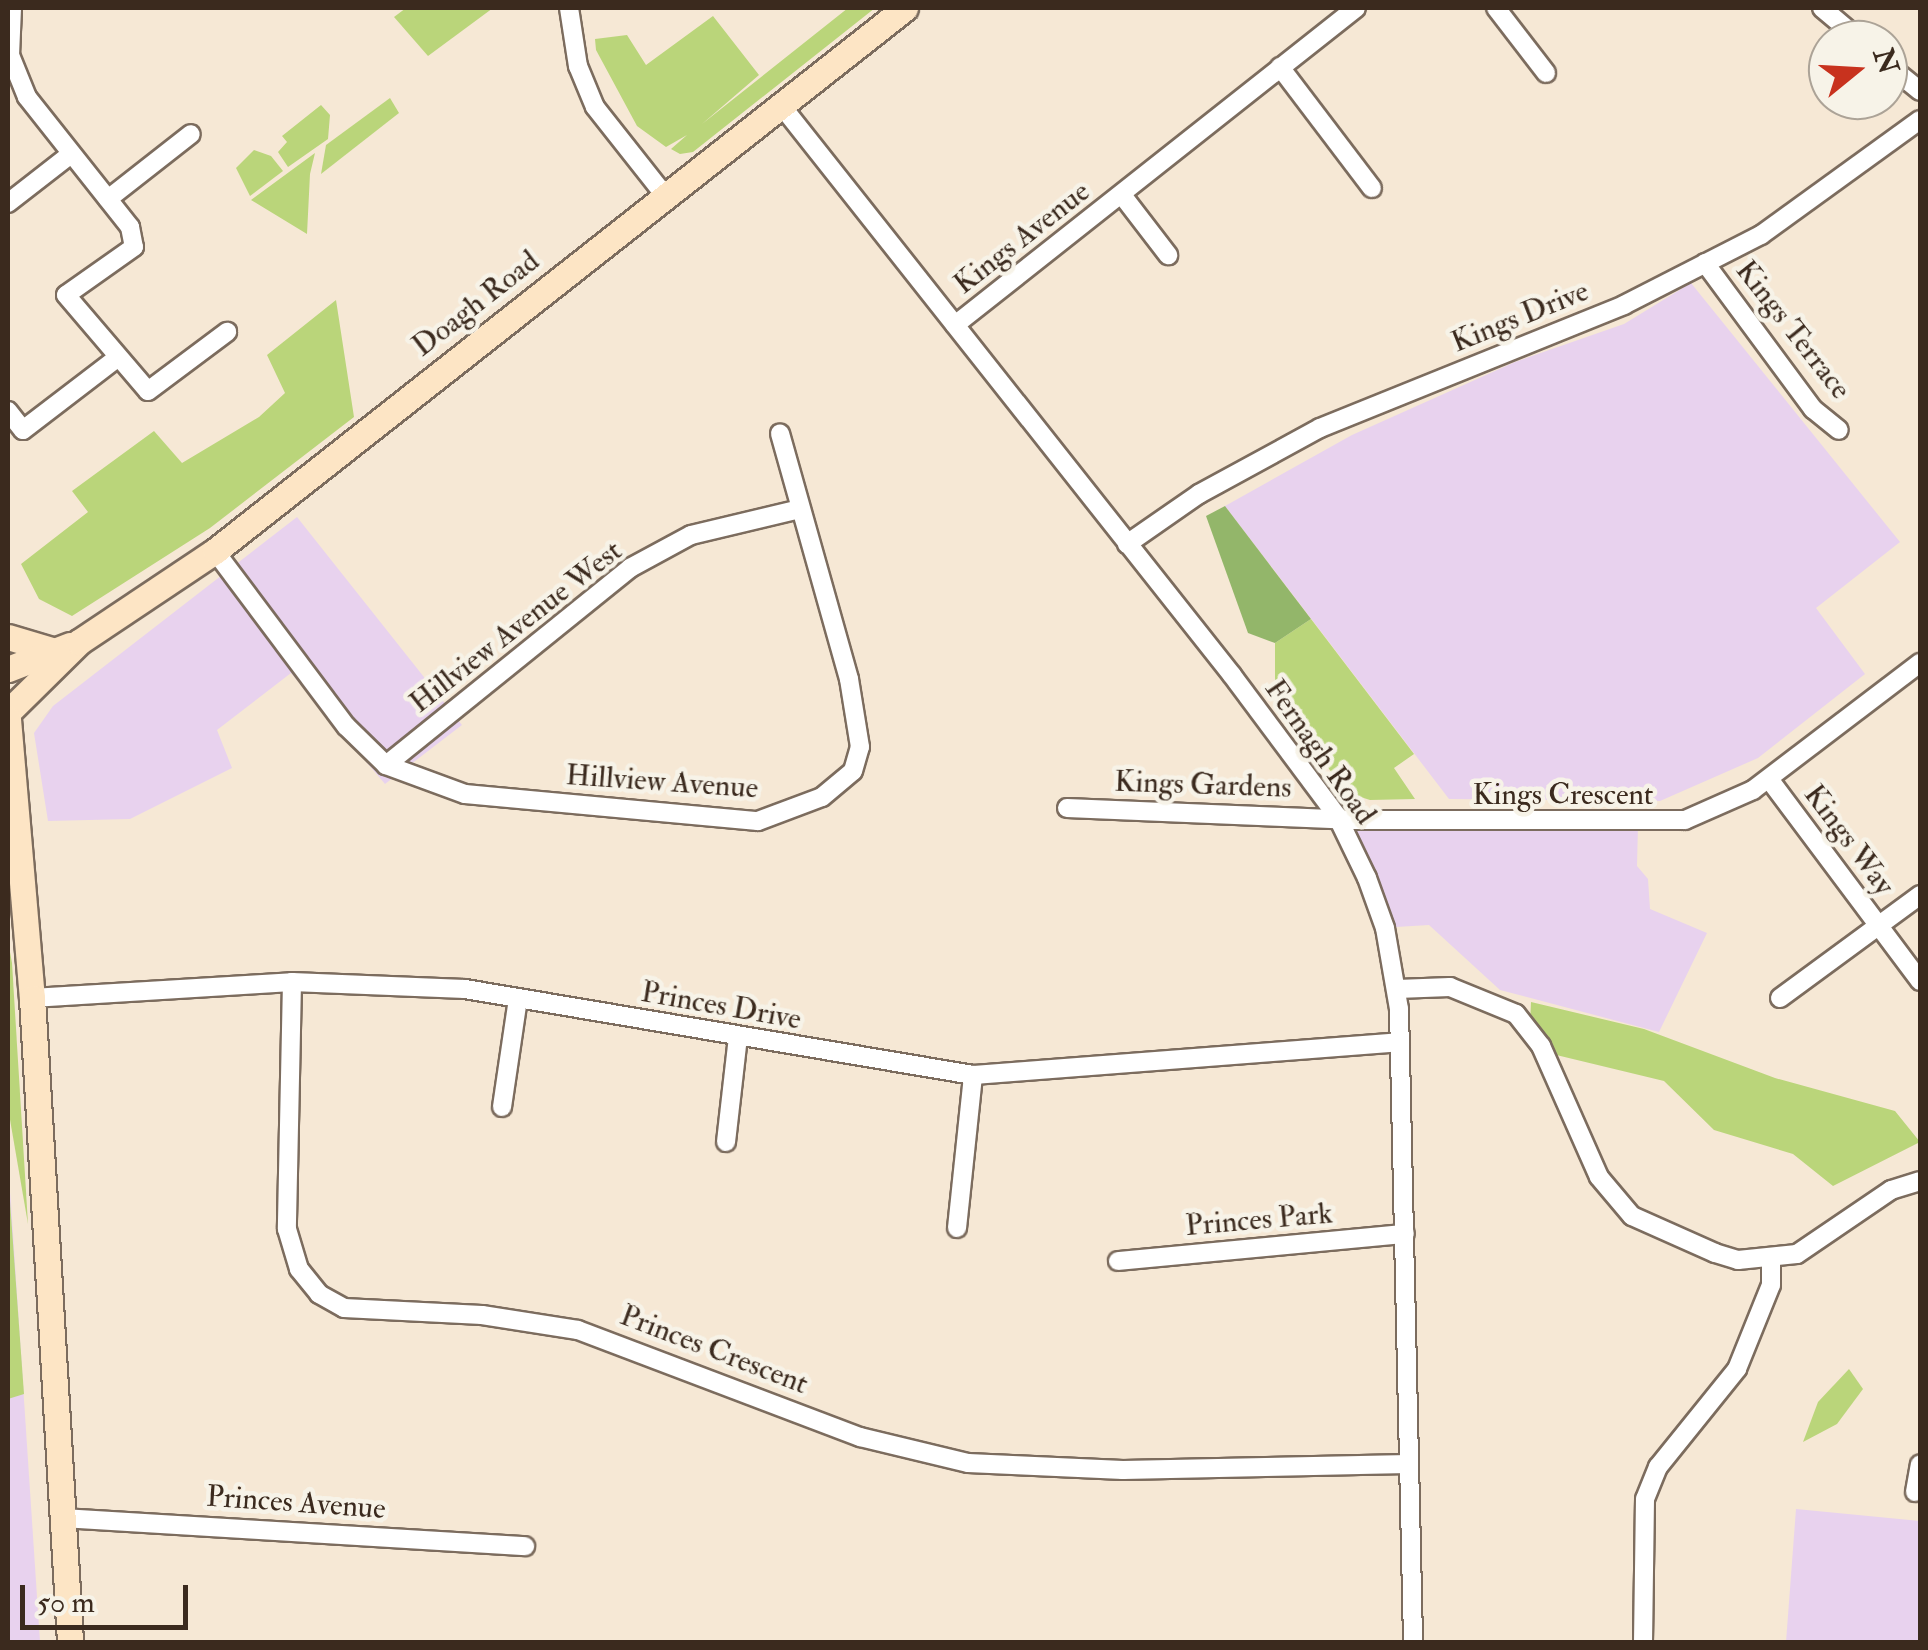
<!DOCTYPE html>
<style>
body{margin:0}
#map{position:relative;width:1928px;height:1650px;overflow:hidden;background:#f6e8d5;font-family:"IM FELL Double Pica",serif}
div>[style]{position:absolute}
.built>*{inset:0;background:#e8d2ee}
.green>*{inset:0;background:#bad57a}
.forest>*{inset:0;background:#93b66a}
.roads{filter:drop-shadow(2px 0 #7c6c5e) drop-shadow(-2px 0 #7c6c5e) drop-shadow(0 2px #7c6c5e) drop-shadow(0 -2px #7c6c5e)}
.street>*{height:18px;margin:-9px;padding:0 9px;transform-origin:9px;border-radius:9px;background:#fff}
.secondary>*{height:25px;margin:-12.5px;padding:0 12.5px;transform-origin:12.5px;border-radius:12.5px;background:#fde5c5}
span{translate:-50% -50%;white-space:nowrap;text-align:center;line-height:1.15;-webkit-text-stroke:9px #f7f3e8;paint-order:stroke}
.street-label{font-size:30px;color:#3b2a1e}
.frame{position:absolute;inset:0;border:10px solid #3b2a1e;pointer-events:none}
.north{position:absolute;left:1808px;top:20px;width:100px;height:100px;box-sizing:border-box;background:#f7f3e8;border:2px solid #aca397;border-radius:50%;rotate:72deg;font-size:28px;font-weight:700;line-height:40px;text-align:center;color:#3b2a1e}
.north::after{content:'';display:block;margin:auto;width:35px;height:45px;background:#c8321e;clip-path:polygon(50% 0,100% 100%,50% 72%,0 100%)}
.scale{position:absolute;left:20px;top:1585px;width:168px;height:45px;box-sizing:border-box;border:5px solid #3b2a1e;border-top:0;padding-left:12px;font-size:30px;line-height:35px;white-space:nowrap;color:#3b2a1e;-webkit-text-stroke:8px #f7f3e8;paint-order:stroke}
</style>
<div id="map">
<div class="built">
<div style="clip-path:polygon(1691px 283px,1900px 542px,1816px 608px,1865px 674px,1758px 758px,1660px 801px,1449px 799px,1225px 506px,1352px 435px,1515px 362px,1624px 324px)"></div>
<div style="clip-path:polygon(297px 517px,462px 725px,385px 784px,291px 673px,217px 730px,232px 768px,130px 819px,48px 821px,34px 733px,53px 706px)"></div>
<div style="clip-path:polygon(1349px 819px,1638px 825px,1637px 866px,1648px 879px,1650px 909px,1707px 933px,1659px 1032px,1500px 990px,1429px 925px,1396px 927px)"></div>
<div style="clip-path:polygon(8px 1172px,11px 1203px,40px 1642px,8px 1642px)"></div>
<div style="clip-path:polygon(1796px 1509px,1920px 1521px,1920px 1642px,1786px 1642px)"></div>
</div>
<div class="green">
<div style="clip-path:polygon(406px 8px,493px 8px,428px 56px,394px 17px)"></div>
<div style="clip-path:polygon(848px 8px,875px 8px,693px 152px,680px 154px,671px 149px,687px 135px,666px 147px,637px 126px,596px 50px,595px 39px,627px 35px,646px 65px,713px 16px,759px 75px,702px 124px)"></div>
<div style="clip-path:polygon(390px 98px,399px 113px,321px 174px,326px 145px)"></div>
<div style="clip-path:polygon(321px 105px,330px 115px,328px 139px,288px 167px,278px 152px,287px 142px,282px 136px)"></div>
<div style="clip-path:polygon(254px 150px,271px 156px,283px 171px,250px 196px,236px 168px)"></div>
<div style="clip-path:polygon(315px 153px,310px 174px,307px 234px,251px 200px)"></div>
<div style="clip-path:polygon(336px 300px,354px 417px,210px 528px,72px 616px,39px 599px,21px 564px,88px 512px,72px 491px,154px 431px,182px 463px,259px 417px,285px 393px,267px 355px)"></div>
<div style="clip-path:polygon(1311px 619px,1414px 754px,1394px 768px,1415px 799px,1370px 800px,1345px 792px,1275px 691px,1275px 643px)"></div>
<div style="clip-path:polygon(8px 941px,12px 963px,28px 1224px,8px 1108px)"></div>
<div style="clip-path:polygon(1531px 1002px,1644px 1029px,1775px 1078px,1895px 1111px,1920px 1142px,1833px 1186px,1793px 1154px,1714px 1130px,1664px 1081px,1548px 1053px,1530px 1025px)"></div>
<div style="clip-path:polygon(8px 1174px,24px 1394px,8px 1399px)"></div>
<div style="clip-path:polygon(1849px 1369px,1863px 1389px,1837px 1424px,1803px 1442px,1818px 1402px)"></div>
</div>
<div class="forest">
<div style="clip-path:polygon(1225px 506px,1311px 619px,1275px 643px,1248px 633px,1206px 516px)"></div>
</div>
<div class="roads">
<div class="street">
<div style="left:12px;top:8px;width:47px;rotate:92.4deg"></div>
<div style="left:10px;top:55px;width:45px;rotate:68deg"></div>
<div style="left:27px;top:97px;width:166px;rotate:51.6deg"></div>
<div style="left:130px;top:227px;width:20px;rotate:79deg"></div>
<div style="left:134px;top:247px;width:83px;rotate:144.8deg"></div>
<div style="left:66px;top:295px;width:126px;rotate:49.5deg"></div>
<div style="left:148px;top:391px;width:99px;rotate:-36.8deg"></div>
<div style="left:569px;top:8px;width:59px;rotate:81.2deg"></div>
<div style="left:578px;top:66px;width:44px;rotate:67.5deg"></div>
<div style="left:595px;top:107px;width:115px;rotate:51.7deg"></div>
<div style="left:1496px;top:8px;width:82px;rotate:52.4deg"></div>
<div style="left:1822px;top:8px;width:50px;rotate:40.1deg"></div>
<div style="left:1888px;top:65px;width:41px;rotate:39.1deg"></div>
<div style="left:1280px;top:67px;width:152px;rotate:52.8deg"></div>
<div style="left:781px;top:105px;width:727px;rotate:51.65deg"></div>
<div style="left:1232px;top:675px;width:176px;rotate:53.3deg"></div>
<div style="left:1337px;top:816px;width:69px;rotate:64.2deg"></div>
<div style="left:1367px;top:878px;width:53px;rotate:70.2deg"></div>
<div style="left:1385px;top:928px;width:82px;rotate:80.2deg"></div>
<div style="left:1399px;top:1009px;width:633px;rotate:88.73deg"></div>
<div style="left:1122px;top:195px;width:76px;rotate:52.5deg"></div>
<div style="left:108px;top:199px;width:105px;rotate:-38.1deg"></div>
<div style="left:8px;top:203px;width:80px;rotate:-37.9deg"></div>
<div style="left:1705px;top:263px;width:182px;rotate:53.5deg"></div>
<div style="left:1813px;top:409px;width:33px;rotate:39deg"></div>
<div style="left:955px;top:325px;width:511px;rotate:-38.33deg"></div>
<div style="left:8px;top:411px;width:24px;rotate:52deg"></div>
<div style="left:23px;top:430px;width:117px;rotate:-37.4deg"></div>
<div style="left:1127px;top:544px;width:88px;rotate:-34.8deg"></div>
<div style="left:1199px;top:494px;width:138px;rotate:-28.6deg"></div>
<div style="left:1320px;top:428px;width:328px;rotate:-22deg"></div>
<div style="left:1624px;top:305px;width:154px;rotate:-27.1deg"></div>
<div style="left:1761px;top:235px;width:196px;rotate:-35.9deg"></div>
<div style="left:215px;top:551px;width:219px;rotate:53.2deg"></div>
<div style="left:346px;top:726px;width:56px;rotate:44.3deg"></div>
<div style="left:386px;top:765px;width:84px;rotate:20.2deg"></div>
<div style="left:465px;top:794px;width:294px;rotate:5.3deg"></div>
<div style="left:758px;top:821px;width:68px;rotate:-20.6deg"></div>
<div style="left:822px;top:797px;width:40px;rotate:-40deg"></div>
<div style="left:853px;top:771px;width:25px;rotate:-74deg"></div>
<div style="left:860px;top:747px;width:69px;rotate:-99.2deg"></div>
<div style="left:849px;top:679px;width:255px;rotate:-105.7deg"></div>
<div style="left:386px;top:765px;width:314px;rotate:-38.9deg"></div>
<div style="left:630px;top:568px;width:69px;rotate:-28.4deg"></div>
<div style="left:691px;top:535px;width:112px;rotate:-13.4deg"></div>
<div style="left:1769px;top:779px;width:252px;rotate:53.2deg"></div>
<div style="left:1067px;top:808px;width:288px;rotate:2.4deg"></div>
<div style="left:1355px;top:820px;width:330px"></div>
<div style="left:1685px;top:820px;width:74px;rotate:-23.8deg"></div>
<div style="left:1753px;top:790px;width:210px;rotate:-37.3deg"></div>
<div style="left:292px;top:982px;width:247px;rotate:91.2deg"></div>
<div style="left:287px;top:1229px;width:42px;rotate:73.3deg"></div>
<div style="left:299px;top:1269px;width:32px;rotate:51deg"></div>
<div style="left:319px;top:1294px;width:29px;rotate:29deg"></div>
<div style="left:344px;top:1308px;width:138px;rotate:2.9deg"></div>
<div style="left:482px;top:1315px;width:97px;rotate:8.9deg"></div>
<div style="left:578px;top:1330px;width:302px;rotate:20.8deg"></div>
<div style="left:860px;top:1437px;width:111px;rotate:13.5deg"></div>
<div style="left:968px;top:1463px;width:155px;rotate:2.6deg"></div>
<div style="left:1123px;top:1470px;width:286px;rotate:-1.2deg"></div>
<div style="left:1397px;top:989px;width:53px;rotate:-2.2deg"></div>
<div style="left:1450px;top:987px;width:71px;rotate:22.2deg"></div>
<div style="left:1516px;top:1014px;width:41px;rotate:52deg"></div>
<div style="left:1541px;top:1046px;width:143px;rotate:66.1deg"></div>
<div style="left:1599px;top:1177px;width:51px;rotate:49.8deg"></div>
<div style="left:1632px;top:1216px;width:91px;rotate:24deg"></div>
<div style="left:1715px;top:1253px;width:24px;rotate:17deg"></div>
<div style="left:1738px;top:1260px;width:59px;rotate:-5.8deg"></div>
<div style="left:1797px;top:1254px;width:114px;rotate:-34.2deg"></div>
<div style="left:1891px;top:1190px;width:30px;rotate:-17deg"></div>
<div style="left:32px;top:998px;width:260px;rotate:-3.5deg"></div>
<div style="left:292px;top:982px;width:173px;rotate:2.3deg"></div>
<div style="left:465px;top:989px;width:515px;rotate:9.61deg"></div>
<div style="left:973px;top:1075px;width:428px;rotate:-4.4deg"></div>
<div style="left:1780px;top:998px;width:174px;rotate:-36.3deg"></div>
<div style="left:502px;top:1107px;width:110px;rotate:-81.6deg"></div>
<div style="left:726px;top:1142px;width:106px;rotate:-83.5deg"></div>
<div style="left:957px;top:1228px;width:154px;rotate:-84deg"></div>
<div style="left:1118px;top:1261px;width:288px;rotate:-5.4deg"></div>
<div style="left:1915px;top:1492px;width:28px;rotate:-80deg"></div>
<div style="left:63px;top:1518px;width:463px;rotate:3.5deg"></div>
<div style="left:1643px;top:1642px;width:143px;rotate:-89.2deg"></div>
<div style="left:1645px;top:1499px;width:35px;rotate:-68deg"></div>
<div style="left:1658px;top:1467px;width:126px;rotate:-51.1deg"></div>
<div style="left:1737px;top:1369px;width:91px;rotate:-68deg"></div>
<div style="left:1771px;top:1285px;width:25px;rotate:-90deg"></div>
</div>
<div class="secondary">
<div style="left:8px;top:637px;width:49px;rotate:16.6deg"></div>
<div style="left:8px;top:669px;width:66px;rotate:-21.2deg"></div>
<div style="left:8px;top:712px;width:100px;rotate:-44.6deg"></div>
<div style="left:79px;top:642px;width:164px;rotate:-33.8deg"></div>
<div style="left:215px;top:551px;width:878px;rotate:-38.2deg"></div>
<div style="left:8px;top:719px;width:280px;rotate:85.1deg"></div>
<div style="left:32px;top:998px;width:645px;rotate:86.62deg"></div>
</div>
</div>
<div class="street-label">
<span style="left:1022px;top:238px;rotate:-38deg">Kings Avenue</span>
<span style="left:476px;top:304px;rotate:-38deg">Doagh Road</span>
<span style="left:1520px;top:317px;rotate:-22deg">Kings Drive</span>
<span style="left:1793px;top:330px;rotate:52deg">Kings Terrace</span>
<span style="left:516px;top:627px;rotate:-38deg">Hillview Avenue West</span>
<span style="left:1320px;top:752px;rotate:55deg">Fernagh Road</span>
<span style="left:662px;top:782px;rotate:4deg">Hillview Avenue</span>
<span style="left:1203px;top:785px;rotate:2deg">Kings Gardens</span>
<span style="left:1563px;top:795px">Kings Crescent</span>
<span style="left:1849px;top:840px;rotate:53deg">Kings Way</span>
<span style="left:721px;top:1006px;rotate:10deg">Princes Drive</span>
<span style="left:1259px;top:1220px;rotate:-5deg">Princes Park</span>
<span style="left:714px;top:1350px;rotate:21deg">Princes Crescent</span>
<span style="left:296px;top:1503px;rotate:4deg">Princes Avenue</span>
</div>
<div class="frame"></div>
<div class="north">N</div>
<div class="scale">50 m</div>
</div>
